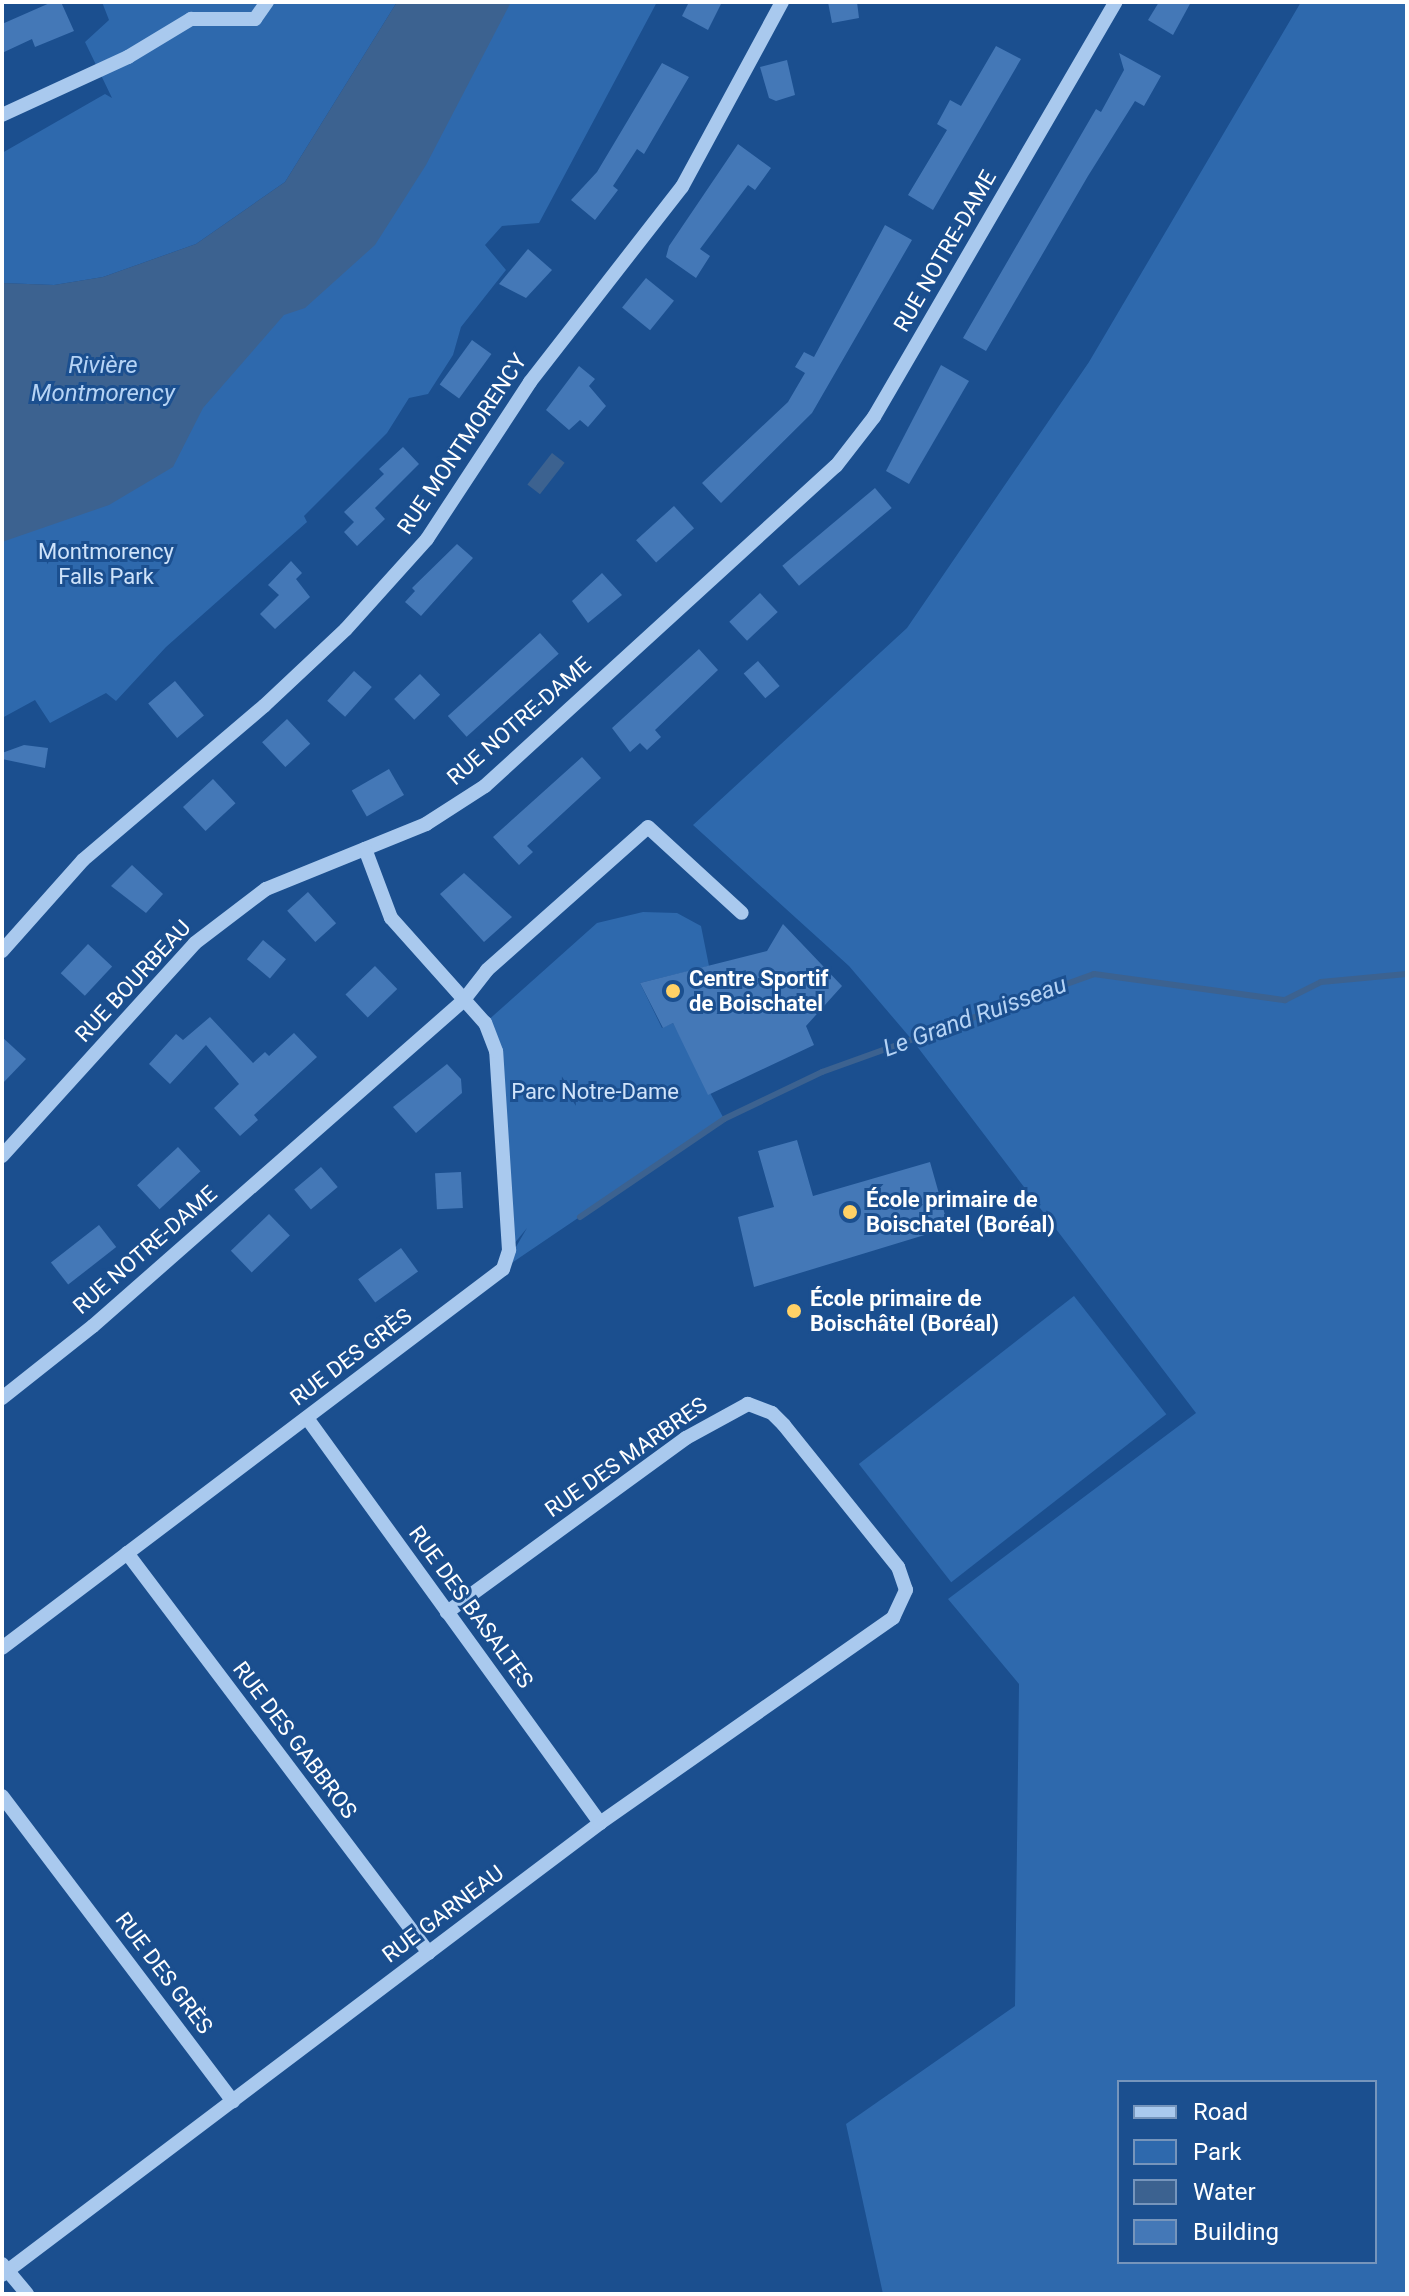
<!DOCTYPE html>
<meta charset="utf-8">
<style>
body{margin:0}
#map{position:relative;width:1409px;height:2296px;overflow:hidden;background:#1b4f8f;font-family:Roboto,sans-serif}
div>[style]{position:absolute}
.green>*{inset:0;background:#2e69ad;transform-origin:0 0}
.water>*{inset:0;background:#3c6290;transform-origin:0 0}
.stream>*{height:6px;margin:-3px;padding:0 3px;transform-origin:3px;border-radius:3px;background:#3c6290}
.building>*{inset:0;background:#4478b7;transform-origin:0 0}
.minor>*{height:14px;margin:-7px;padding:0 7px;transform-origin:7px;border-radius:7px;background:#a9c9ee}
.dots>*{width:22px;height:22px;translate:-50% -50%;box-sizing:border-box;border:4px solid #1b4f8f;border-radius:50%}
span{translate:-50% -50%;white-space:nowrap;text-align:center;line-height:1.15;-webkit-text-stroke:6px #1b4f8f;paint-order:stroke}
.street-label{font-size:22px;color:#fff}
.park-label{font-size:22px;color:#cfe3fa}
.poi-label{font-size:22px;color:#fff;font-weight:700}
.left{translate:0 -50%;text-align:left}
.water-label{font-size:24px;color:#b5d3f5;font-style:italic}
.frame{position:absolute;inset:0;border:4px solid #fff;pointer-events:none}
.legend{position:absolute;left:1117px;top:2080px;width:260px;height:184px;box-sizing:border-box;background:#1b4f8f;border:2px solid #7695bc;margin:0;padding:10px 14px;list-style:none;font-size:24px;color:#fff}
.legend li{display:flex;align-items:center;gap:16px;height:40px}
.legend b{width:40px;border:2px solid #7695bc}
</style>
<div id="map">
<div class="green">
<div style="clip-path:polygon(102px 2px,397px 2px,285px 182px,196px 244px,103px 277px,54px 285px,2px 283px,2px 153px,105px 94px,112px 98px,85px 42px,109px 20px)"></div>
<div style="clip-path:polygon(469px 2px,657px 2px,539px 223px,502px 226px,485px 245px,506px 270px,461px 327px,453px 355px,428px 394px,409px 398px,387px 433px,304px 516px,307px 522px,166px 647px,116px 701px,106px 693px,50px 723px,35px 700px,2px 718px,2px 429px,40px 446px)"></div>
<div style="clip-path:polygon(evenodd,1301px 2px,1407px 2px,1407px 2294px,883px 2294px,846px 2124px,1015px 2006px,1019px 1684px,948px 1599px,1196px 1413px,913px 1041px,849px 966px,693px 825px,907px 628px,1089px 362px,1301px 2px,1375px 2082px,1375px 2262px,1119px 2262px,1119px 2082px,1375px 2082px)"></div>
<div style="clip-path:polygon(643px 912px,677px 913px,701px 926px,709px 966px,640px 983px,662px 1028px,673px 1023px,724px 1119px,503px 1269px,527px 1228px,509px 1250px,496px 1051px,485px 1023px,597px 923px)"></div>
<div style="left:1074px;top:1296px;width:150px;height:273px;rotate:52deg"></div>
</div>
<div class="water">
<div style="clip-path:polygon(397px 2px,511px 2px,426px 165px,375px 245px,305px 308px,284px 315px,203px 408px,173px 467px,109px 505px,2px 542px,2px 283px,54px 285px,103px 277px,196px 244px,285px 182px)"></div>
<div style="left:552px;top:453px;width:16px;height:40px;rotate:38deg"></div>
</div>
<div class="stream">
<div style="left:580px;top:1217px;width:174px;rotate:-34.2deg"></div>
<div style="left:724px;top:1119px;width:109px;rotate:-25.6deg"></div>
<div style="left:822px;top:1072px;width:289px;rotate:-19.8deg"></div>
<div style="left:1094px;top:974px;width:193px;rotate:7.8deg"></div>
<div style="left:1285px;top:1000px;width:40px;rotate:-26.6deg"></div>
<div style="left:1321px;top:982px;width:86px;rotate:-5.3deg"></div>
</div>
<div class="building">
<div style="clip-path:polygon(52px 2px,61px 2px,74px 31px,35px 47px,32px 39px,2px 53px,2px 24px)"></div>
<div style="clip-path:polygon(689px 2px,722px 2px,708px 30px,682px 16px)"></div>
<div style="clip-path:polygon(828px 2px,857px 2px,859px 18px,832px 23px)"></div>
<div style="clip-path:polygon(1159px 2px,1191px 2px,1173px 35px,1148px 20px)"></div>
<div style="clip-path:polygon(996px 46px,1021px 59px,933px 210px,908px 195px,947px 130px,937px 124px,950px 100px,961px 106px)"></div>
<div style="clip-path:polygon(1119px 53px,1161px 76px,1144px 106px,1135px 101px,1088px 176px,986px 351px,963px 338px,1096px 109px,1101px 112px,1124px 70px)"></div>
<div style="clip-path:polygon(787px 60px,795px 95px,776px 101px,769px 98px,760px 67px)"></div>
<div style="clip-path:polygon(662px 63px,689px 77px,644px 154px,637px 149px,613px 186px,618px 190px,595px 220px,571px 200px,597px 172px)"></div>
<div style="clip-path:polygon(738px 144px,771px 168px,755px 190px,748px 185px,700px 249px,710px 256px,696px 278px,666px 257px,669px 246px)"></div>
<div style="clip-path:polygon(885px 225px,912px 240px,812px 413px,721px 503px,702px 483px,788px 402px,805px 373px,795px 367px,804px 352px,814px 357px)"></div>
<div style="clip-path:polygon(528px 249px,552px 270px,526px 298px,499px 284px)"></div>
<div style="left:646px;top:278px;width:36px;height:38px;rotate:39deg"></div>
<div style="left:472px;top:340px;width:24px;height:55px;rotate:36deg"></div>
<div style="clip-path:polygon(941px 365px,969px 381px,909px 484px,886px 471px)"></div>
<div style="clip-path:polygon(579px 366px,595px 379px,589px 386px,606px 406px,588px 427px,580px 420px,569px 430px,546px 410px)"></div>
<div style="clip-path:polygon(403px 447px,419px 464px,375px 508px,385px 519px,357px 546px,344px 532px,354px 522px,344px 512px,384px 474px,379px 469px)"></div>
<div style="left:875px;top:488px;width:26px;height:121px;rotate:50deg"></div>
<div style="left:674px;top:506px;width:30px;height:51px;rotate:48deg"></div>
<div style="clip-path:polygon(457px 544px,473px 558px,421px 616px,405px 602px,415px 591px,412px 588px)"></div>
<div style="clip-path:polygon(291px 561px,302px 573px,296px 579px,310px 597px,275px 629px,260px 614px,279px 595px,268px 585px)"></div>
<div style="clip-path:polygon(602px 573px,622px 595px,588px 623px,572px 601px)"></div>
<div style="left:760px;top:593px;width:26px;height:42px;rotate:47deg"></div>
<div style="left:540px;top:633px;width:28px;height:124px;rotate:48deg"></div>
<div style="clip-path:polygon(699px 649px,718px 670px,655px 730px,661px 737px,647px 750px,640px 743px,630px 752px,612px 728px)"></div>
<div style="left:758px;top:661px;width:33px;height:19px;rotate:49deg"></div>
<div style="left:354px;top:671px;width:24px;height:40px;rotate:42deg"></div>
<div style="left:420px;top:674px;width:29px;height:36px;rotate:46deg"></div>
<div style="left:175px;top:681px;width:45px;height:35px;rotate:50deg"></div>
<div style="left:287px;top:719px;width:34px;height:34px;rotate:47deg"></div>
<div style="clip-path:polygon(24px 745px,48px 748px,45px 768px,2px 759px,2px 753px)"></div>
<div style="clip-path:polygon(582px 757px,601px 778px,527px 846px,533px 852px,519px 865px,493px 837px)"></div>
<div style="left:389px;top:769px;width:30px;height:43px;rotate:60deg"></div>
<div style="left:213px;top:779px;width:33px;height:41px;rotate:47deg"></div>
<div style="clip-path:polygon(132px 865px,163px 894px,146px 913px,111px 886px)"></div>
<div style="clip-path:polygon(464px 873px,512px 917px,484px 942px,440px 894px)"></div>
<div style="left:308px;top:892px;width:42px;height:28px;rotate:48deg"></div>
<div style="clip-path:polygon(783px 924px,842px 986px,806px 1026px,814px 1045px,708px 1095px,673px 1023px,663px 1028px,640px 983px,767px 951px)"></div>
<div style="left:263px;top:940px;width:30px;height:25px;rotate:40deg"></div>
<div style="left:88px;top:944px;width:33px;height:40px;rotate:43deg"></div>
<div style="left:375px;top:966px;width:32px;height:41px;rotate:46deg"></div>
<div style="clip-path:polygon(210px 1017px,253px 1063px,265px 1052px,269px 1056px,294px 1033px,317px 1057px,254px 1115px,258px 1120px,240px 1136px,214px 1108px,239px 1084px,206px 1045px,170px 1084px,149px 1064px,176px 1034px,183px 1040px)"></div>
<div style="clip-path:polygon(2px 1037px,26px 1059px,2px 1084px)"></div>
<div style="clip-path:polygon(447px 1064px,461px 1079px,462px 1093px,416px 1133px,393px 1107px)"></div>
<div style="clip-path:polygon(797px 1140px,813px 1196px,930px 1162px,947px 1222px,939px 1224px,941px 1230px,754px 1287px,738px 1217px,774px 1207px,758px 1151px)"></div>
<div style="left:178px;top:1147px;width:33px;height:56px;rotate:47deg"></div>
<div style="left:321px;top:1167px;width:26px;height:35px;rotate:50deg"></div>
<div style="left:461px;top:1172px;width:36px;height:26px;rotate:87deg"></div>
<div style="left:269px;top:1214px;width:30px;height:53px;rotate:46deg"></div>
<div style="left:99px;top:1225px;width:28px;height:61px;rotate:52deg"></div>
<div style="left:401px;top:1248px;width:29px;height:53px;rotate:54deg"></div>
</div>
<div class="minor">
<div style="left:2px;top:115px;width:139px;rotate:-24.7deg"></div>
<div style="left:128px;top:57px;width:74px;rotate:-31.1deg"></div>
<div style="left:191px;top:19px;width:64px"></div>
<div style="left:255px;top:19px;width:21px;rotate:-55deg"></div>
<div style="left:2px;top:951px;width:122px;rotate:-48.3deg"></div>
<div style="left:83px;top:860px;width:238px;rotate:-40.4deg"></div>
<div style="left:264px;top:706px;width:112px;rotate:-43.2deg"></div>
<div style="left:346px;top:629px;width:121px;rotate:-48deg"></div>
<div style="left:427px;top:539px;width:188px;rotate:-56.7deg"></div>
<div style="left:530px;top:382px;width:247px;rotate:-52.1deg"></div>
<div style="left:682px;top:187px;width:210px;rotate:-61.6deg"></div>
<div style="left:2px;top:1156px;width:287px;rotate:-47.8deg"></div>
<div style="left:195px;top:943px;width:89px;rotate:-37.3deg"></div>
<div style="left:266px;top:889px;width:173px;rotate:-22.1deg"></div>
<div style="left:426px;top:824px;width:70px;rotate:-32.8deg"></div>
<div style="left:485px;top:786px;width:475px;rotate:-42.4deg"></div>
<div style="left:836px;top:466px;width:62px;rotate:-52.2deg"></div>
<div style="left:874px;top:417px;width:480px;rotate:-59.8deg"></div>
<div style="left:2px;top:1398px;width:116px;rotate:-38.4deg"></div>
<div style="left:93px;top:1326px;width:492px;rotate:-41.3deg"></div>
<div style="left:463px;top:1001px;width:39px;rotate:-52deg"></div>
<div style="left:487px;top:970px;width:215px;rotate:-41.6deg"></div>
<div style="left:648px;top:827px;width:127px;rotate:42.5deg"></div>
<div style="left:307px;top:1418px;width:500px;rotate:54.1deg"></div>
<div style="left:127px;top:1553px;width:501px;rotate:52.95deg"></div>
<div style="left:2px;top:1648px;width:628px;rotate:-37.11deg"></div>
<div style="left:503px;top:1269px;width:20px;rotate:-72deg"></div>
<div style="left:509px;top:1250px;width:199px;rotate:-93.7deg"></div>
<div style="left:496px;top:1051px;width:30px;rotate:-111deg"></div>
<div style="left:485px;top:1023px;width:141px;rotate:-131.8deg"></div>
<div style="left:391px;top:918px;width:74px;rotate:-110.6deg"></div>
<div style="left:2px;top:1796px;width:383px;rotate:52.9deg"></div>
<div style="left:2px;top:2264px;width:39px;rotate:50deg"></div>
<div style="left:2px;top:2275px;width:750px;rotate:-37.08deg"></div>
<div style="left:600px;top:1823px;width:358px;rotate:-35deg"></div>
<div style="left:893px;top:1618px;width:31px;rotate:-65deg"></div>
<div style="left:906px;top:1590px;width:24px;rotate:-109deg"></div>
<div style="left:898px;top:1567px;width:182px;rotate:-128.8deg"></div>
<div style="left:784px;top:1425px;width:17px;rotate:-135deg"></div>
<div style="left:772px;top:1413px;width:26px;rotate:-159deg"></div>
<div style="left:748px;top:1404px;width:71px;rotate:151.3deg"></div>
<div style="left:686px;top:1438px;width:296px;rotate:143.9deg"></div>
</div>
<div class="dots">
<div style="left:673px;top:991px;background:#ffd166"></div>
<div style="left:850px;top:1212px;background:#ffd166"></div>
<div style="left:794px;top:1311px;background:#ffd166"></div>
</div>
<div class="street-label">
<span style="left:945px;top:251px;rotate:-60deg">RUE NOTRE-DAME</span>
<span style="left:462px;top:444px;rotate:-56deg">RUE MONTMORENCY</span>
<span style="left:519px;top:721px;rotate:-41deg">RUE NOTRE-DAME</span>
<span style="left:133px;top:981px;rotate:-47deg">RUE BOURBEAU</span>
<span style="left:145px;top:1250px;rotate:-41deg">RUE NOTRE-DAME</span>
<span style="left:351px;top:1357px;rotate:-37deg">RUE DES GRÈS</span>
<span style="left:626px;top:1457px;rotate:-35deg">RUE DES MARBRES</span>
<span style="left:471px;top:1607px;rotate:54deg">RUE DES BASALTES</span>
<span style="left:295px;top:1740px;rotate:53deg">RUE DES GABBROS</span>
<span style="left:443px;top:1914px;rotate:-37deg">RUE GARNEAU</span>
<span style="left:164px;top:1973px;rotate:53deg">RUE DES GRÈS</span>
</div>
<div class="park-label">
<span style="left:106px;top:564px">Montmorency<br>Falls Park</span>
<span style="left:595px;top:1092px">Parc Notre-Dame</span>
</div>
<div class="poi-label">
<span class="left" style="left:689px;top:991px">Centre Sportif<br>de Boischatel</span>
<span class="left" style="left:866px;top:1212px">École primaire de<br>Boischatel (Boréal)</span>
<span class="left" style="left:810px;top:1311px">École primaire de<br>Boischâtel (Boréal)</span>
</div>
<div class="water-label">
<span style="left:103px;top:380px">Rivière<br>Montmorency</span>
<span style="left:975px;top:1017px;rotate:-20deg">Le Grand Ruisseau</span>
</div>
<div class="frame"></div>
<ul class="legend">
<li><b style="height:10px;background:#a9c9ee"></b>Road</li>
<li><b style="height:22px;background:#2e69ad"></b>Park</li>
<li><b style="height:22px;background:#3c6290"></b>Water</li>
<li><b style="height:22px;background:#4478b7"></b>Building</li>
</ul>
</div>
